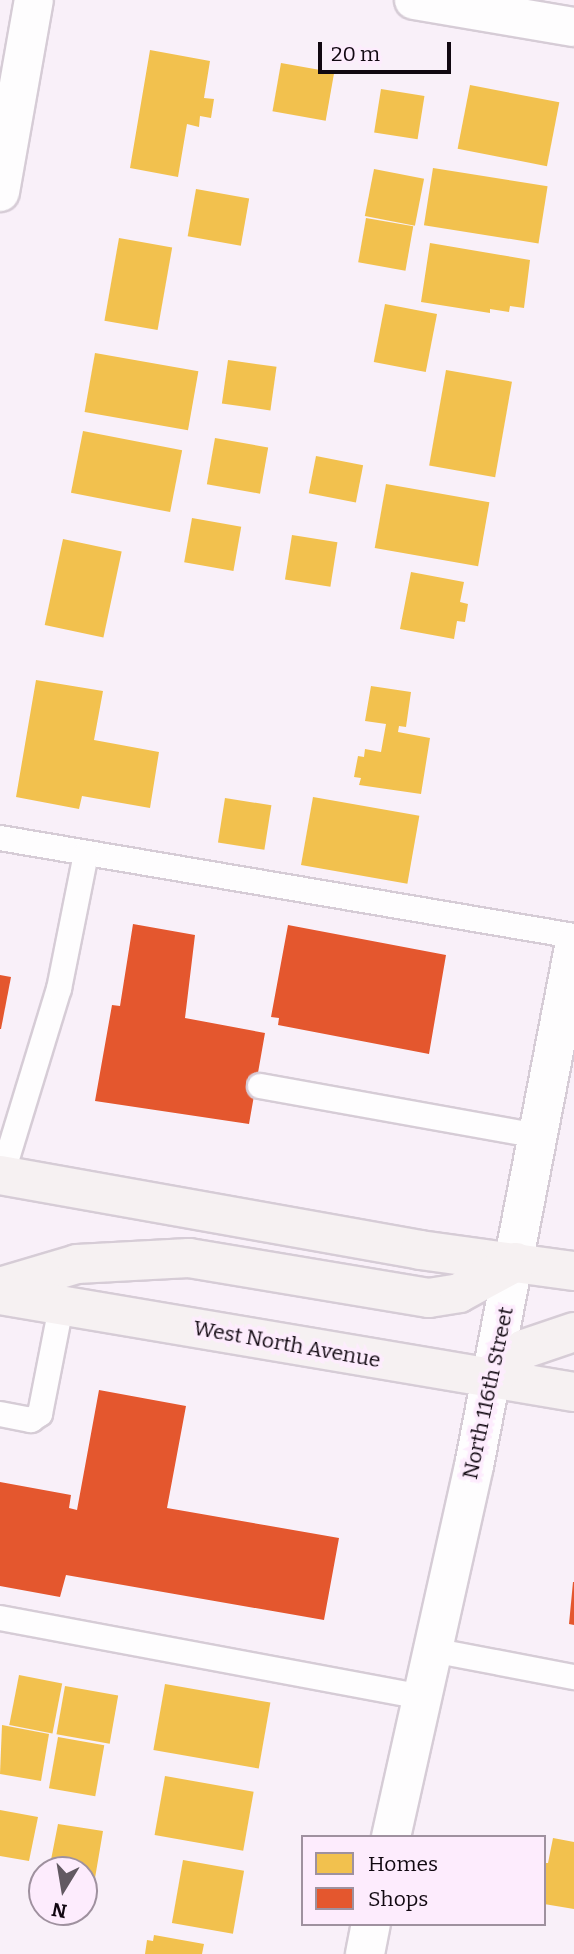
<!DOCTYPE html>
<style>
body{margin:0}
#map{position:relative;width:574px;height:1954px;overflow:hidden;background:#f9f0f9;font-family:Bitter,serif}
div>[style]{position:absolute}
.homes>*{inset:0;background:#f2c14e;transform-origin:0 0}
.shops>*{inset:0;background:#e4572e}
.roads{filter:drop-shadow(2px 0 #d6ccd6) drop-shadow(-2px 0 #d6ccd6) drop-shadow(0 2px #d6ccd6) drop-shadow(0 -2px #d6ccd6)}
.service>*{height:24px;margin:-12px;padding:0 12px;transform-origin:12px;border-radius:12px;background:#fefdfe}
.minor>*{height:38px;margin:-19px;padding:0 19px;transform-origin:19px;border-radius:19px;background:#fefdfe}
.secondary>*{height:38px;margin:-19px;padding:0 19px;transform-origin:19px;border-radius:19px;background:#f6f1f2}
span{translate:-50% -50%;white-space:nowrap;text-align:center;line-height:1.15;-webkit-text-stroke:7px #fdecfd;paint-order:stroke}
.street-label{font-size:21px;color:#110811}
.legend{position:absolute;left:301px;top:1835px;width:245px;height:91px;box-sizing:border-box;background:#fdecfd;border:2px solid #9f919f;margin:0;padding:9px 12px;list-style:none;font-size:21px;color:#110811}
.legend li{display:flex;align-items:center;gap:14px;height:35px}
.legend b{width:35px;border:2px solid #9f919f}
.north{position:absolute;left:28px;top:1856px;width:70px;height:70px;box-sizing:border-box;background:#fdecfd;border:2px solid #9f919f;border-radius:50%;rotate:191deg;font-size:19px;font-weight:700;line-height:28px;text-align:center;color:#110811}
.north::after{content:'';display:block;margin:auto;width:24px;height:32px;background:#625962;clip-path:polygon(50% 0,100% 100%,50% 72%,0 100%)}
.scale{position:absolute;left:318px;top:42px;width:133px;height:32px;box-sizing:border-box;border:4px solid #110811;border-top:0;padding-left:9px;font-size:21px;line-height:24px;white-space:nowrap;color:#110811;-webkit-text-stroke:5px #fdecfd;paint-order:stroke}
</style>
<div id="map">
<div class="homes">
<div style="clip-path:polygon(150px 50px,210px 61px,204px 98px,214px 99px,211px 118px,200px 116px,199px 127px,187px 124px,178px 177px,130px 168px)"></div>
<div style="left:281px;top:63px;width:54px;height:49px;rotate:10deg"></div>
<div style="left:470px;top:85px;width:91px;height:65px;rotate:11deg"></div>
<div style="left:381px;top:89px;width:44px;height:44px;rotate:9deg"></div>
<div style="left:433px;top:168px;width:116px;height:58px;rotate:9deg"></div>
<div style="left:374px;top:169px;width:51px;height:48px;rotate:11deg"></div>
<div style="left:196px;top:189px;width:54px;height:48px;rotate:10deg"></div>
<div style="left:366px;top:218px;width:48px;height:45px;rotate:10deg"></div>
<div style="left:119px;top:238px;width:54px;height:84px;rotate:10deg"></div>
<div style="clip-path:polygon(430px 243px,530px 260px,524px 308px,510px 306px,509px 312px,490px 309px,490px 313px,421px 302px)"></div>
<div style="left:385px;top:304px;width:53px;height:59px;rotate:11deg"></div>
<div style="left:95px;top:353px;width:105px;height:60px;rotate:10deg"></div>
<div style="left:228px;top:360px;width:49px;height:44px;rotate:8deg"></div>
<div style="left:446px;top:370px;width:67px;height:97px;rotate:10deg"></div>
<div style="left:83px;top:431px;width:101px;height:63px;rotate:11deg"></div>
<div style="left:215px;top:438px;width:54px;height:47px;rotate:10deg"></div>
<div style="left:316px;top:456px;width:48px;height:38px;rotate:11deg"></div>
<div style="left:386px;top:484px;width:105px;height:65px;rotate:10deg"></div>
<div style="left:192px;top:518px;width:50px;height:45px;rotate:10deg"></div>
<div style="left:292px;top:535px;width:46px;height:45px;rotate:9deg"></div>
<div style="left:63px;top:539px;width:60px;height:88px;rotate:12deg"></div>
<div style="clip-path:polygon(411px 572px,464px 582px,460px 602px,468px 604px,465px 622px,457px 621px,454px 639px,400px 629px)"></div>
<div style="clip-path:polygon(36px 680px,103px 691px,94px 740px,159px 752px,150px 808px,82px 796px,79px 809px,16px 797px)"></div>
<div style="clip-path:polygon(371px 686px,411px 692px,406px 727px,399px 726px,398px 732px,430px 738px,421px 794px,359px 785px,361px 778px,354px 777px,358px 756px,364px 757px,365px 749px,381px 752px,386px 724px,365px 721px)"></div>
<div style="left:313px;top:797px;width:108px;height:69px;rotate:10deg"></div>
<div style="left:225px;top:798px;width:47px;height:45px;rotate:9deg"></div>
<div style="left:19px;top:1675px;width:44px;height:51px;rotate:11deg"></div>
<div style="left:165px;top:1684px;width:107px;height:67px;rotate:10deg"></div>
<div style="left:65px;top:1686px;width:54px;height:49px;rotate:10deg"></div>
<div style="clip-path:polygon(2px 1725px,49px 1734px,41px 1781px,0 1774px)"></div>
<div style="left:58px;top:1737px;width:47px;height:52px;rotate:10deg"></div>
<div style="left:165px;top:1776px;width:90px;height:60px;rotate:10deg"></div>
<div style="clip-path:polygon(0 1810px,38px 1817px,29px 1861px,0 1856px)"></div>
<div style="clip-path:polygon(58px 1824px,103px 1831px,94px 1884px,84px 1882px,84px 1870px,49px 1870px)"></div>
<div style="clip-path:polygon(553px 1838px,574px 1842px,574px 1909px,544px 1904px,544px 1863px,548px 1863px)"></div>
<div style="left:183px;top:1860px;width:62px;height:64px;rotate:10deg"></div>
<div style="clip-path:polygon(154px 1935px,204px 1944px,202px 1954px,145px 1954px,147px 1940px,153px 1941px)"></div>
</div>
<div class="shops">
<div style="clip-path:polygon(133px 924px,195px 935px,185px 1018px,265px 1033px,249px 1124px,95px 1101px,112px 1005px,120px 1006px)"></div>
<div style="clip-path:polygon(288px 925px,446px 955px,429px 1054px,278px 1025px,279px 1018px,271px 1017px)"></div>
<div style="clip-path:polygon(0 975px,11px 977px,1px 1029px,0 1029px)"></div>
<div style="clip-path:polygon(99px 1390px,186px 1406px,167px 1508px,339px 1538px,324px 1620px,66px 1575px,60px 1597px,0 1586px,0 1482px,71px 1495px,69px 1508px,77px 1510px)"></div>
<div style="clip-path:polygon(573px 1582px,574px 1582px,574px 1625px,569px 1624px)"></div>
</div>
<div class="roads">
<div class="service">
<div style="left:0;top:838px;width:582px;rotate:9.69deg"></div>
<div style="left:260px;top:1086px;width:282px;rotate:10.2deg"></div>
<div style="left:2px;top:1175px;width:195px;rotate:-73deg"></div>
<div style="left:59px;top:989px;width:138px;rotate:-78.7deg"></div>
<div style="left:0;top:1414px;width:32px;rotate:11deg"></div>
<div style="left:31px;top:1420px;width:11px;rotate:-34deg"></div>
<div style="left:40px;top:1414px;width:109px;rotate:-78.9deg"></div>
<div style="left:0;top:1618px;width:429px;rotate:10.6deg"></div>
<div style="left:432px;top:1650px;width:145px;rotate:10.8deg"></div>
</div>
<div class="minor">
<div style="left:414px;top:0;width:162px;rotate:9.6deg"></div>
<div style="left:0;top:192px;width:195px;rotate:-80deg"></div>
<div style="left:391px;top:1837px;width:380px;rotate:-77.4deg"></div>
<div style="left:474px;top:1466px;width:529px;rotate:-79.09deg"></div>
<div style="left:365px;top:1954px;width:31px;rotate:-79deg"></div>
</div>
<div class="secondary">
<div style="left:0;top:1175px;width:427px;rotate:10.1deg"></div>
<div style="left:420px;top:1250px;width:155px;rotate:7.8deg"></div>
<div style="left:0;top:1287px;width:80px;rotate:-16.6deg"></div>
<div style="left:77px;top:1264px;width:112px;rotate:-3.1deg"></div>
<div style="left:189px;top:1258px;width:243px;rotate:9.5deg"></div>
<div style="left:429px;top:1298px;width:30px;rotate:-9deg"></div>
<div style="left:459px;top:1293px;width:65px;rotate:-28.5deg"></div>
<div style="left:0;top:1295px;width:582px;rotate:9.59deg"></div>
<div style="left:491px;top:1378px;width:44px;rotate:-41.3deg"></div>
<div style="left:524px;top:1349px;width:53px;rotate:-18.8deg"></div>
</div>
</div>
<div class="street-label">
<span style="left:287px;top:1344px;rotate:10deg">West North Avenue</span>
<span style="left:488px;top:1393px;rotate:-78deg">North 116th Street</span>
</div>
<ul class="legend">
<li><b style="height:19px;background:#f2c14e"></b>Homes</li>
<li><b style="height:19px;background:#e4572e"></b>Shops</li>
</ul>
<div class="north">N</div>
<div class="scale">20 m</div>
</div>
